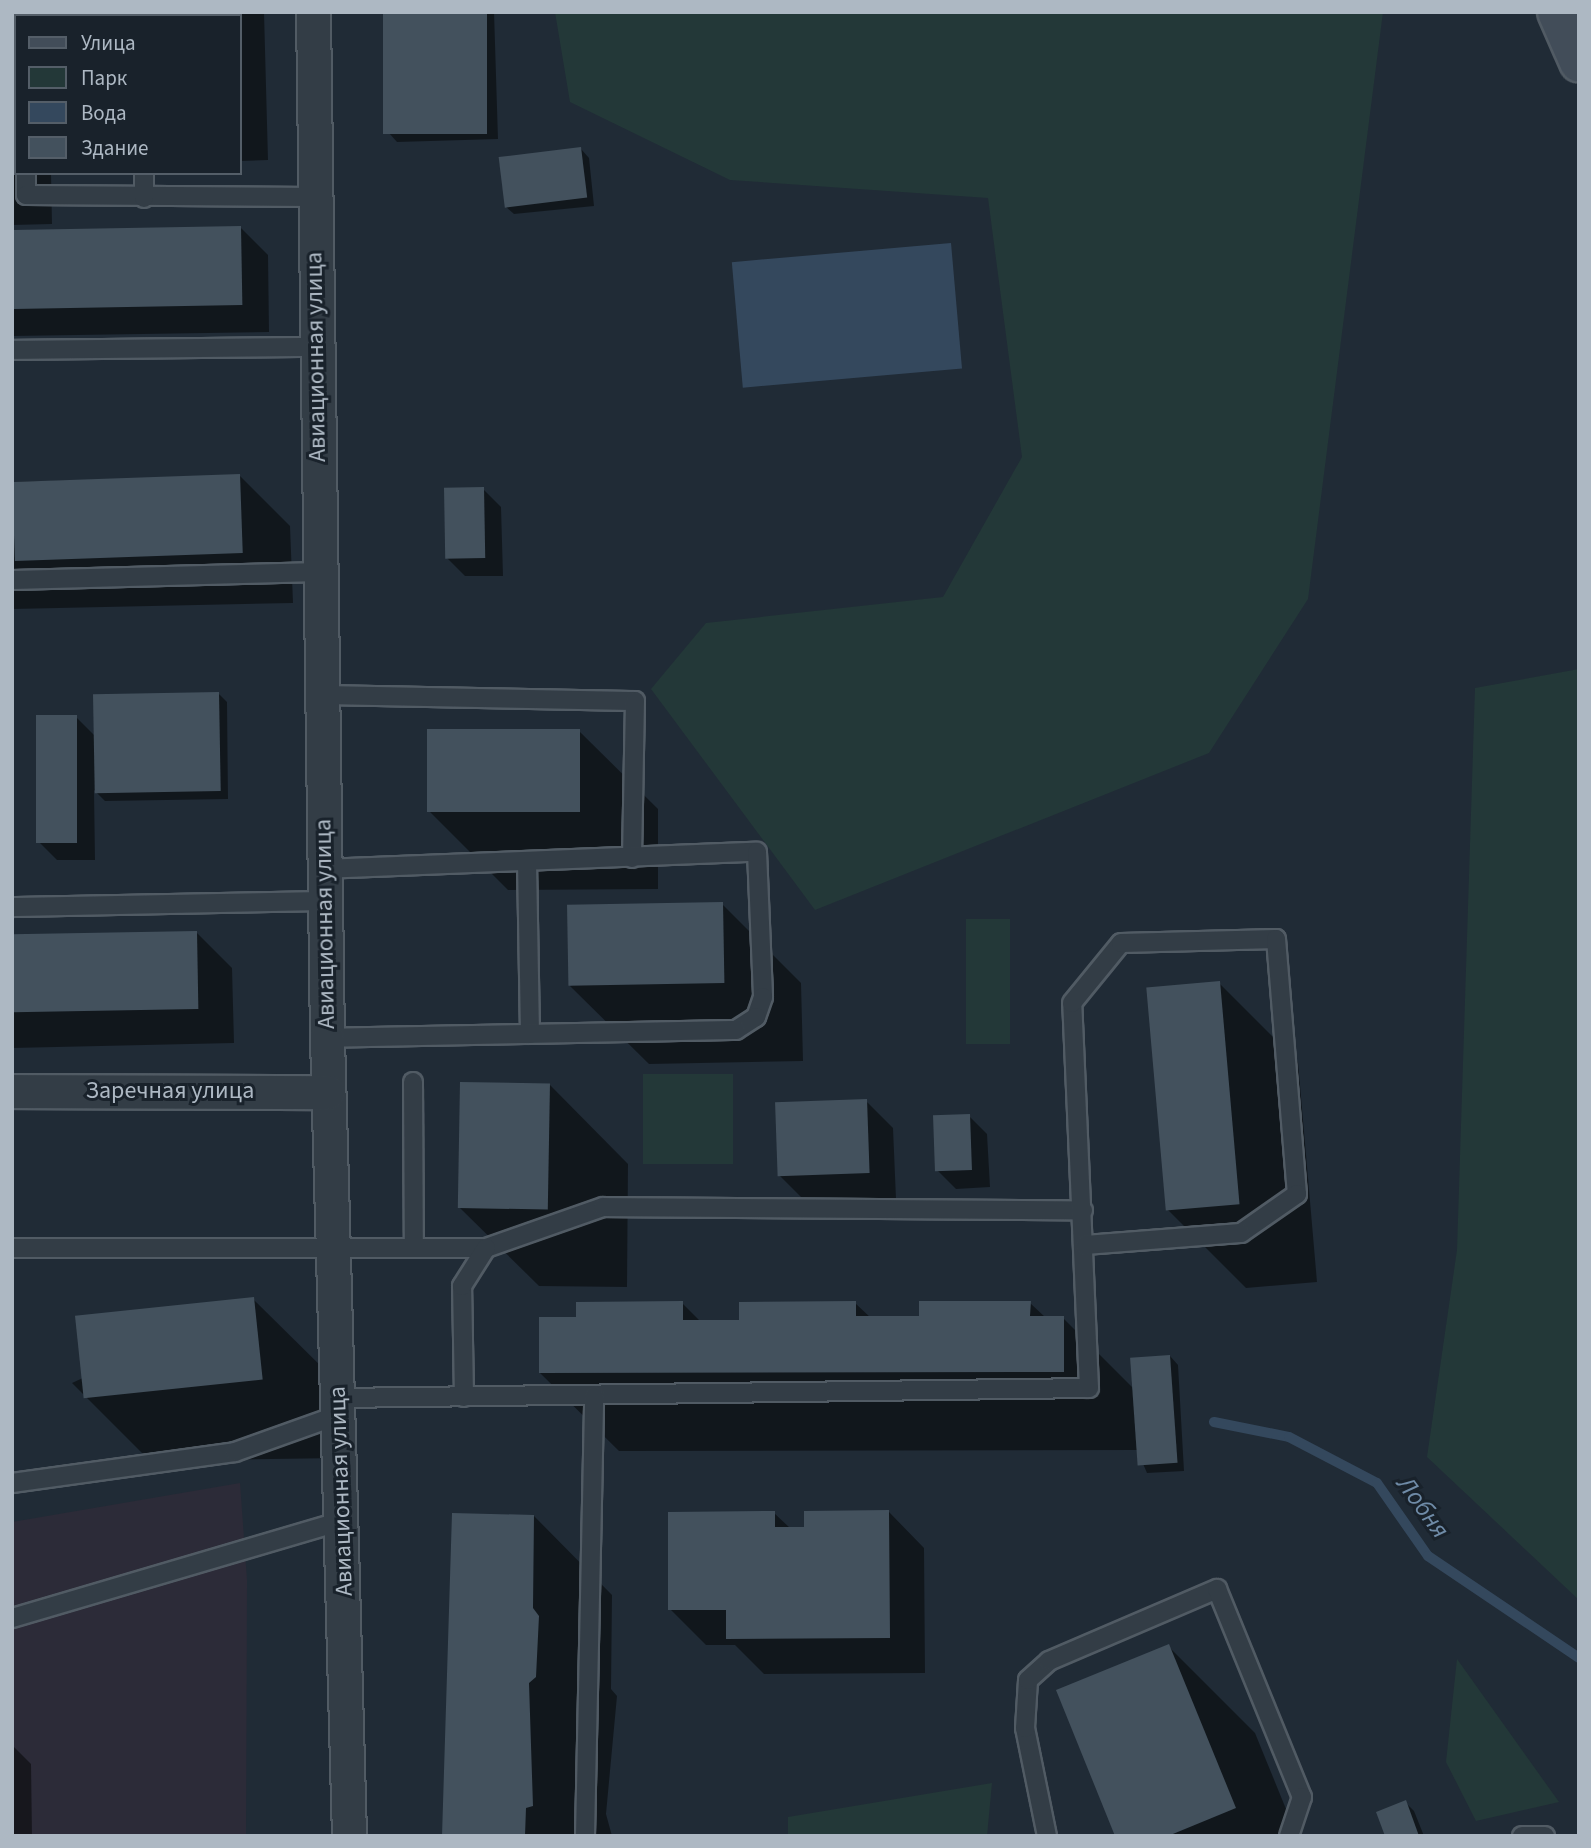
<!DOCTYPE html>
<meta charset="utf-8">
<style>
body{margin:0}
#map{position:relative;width:1591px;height:1848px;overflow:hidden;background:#202b36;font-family:"Source Sans 3",sans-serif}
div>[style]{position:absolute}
.medical>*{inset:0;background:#2c2b38}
.green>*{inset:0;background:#233838;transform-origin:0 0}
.water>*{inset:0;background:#34485d;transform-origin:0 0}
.shadow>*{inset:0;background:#0007}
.stream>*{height:10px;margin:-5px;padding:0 5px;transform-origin:5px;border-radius:5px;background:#34485d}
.building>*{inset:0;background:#43515d;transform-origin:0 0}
.roads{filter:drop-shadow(2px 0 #515b64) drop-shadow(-2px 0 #515b64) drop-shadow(0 2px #515b64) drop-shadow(0 -2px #515b64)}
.lane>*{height:18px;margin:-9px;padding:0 9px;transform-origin:9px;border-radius:9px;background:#333d46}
.street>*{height:33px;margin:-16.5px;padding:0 16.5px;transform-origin:16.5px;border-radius:16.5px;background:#333d46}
.secondary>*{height:38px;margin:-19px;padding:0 19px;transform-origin:19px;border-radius:19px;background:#424d59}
span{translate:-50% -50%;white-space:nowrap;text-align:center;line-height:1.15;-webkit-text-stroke:6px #19222b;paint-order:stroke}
.street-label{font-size:24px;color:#adb8c3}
.water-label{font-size:26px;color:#6f8ba7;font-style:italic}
.frame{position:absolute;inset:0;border:14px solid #adb8c3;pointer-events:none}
.legend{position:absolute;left:14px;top:14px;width:228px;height:161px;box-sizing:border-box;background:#19222b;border:2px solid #545e68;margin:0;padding:9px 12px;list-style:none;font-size:21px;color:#adb8c3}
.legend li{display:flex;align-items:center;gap:14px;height:35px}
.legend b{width:35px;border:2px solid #545e68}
</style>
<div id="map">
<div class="medical">
<div style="clip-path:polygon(240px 1483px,247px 1580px,246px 1836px,12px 1836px,12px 1522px)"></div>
</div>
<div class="green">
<div style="clip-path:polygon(555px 12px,1383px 12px,1308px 599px,1209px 753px,815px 910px,651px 689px,706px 623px,943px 597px,1022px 457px,988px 198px,730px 180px,570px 102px)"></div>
<div style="clip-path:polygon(1579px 669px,1579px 1600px,1427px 1457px,1457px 1250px,1475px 688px)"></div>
<div style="left:966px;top:919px;width:44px;height:125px"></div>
<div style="left:643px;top:1074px;width:90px;height:90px"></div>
<div style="clip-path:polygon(1457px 1659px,1559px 1802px,1476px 1821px,1446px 1762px)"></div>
<div style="clip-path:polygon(992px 1783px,987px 1836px,788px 1836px,788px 1817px)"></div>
</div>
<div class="water">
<div style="left:951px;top:243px;width:126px;height:220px;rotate:85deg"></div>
</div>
<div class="shadow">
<div style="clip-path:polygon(12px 12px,47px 12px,16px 16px,16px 173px,51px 173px,52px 224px,12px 225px)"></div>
<div style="clip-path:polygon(169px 12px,264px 12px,268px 160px,240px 161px,240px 16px)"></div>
<div style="clip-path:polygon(385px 12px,494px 12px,498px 139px,397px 142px,389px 133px)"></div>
<div style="clip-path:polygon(581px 149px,589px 158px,594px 206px,514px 214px,505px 206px)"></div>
<div style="clip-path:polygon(240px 227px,268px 255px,269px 332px,12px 336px,12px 231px)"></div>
<div style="clip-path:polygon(240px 476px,290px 526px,293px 603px,12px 609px,12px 482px)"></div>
<div style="clip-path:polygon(483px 489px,501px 507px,503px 576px,465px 576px,447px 558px)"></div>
<div style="clip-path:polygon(218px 693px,227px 702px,228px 799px,105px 801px,94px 790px,95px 860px,57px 860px,39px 842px,76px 717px,96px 737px)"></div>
<div style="clip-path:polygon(579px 731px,658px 809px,658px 889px,508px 890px,429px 811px)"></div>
<div style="clip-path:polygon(722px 904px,801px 983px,803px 1061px,649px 1064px,570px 986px)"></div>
<div style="clip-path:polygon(197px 933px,232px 968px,234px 1043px,12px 1048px,12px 936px)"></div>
<div style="clip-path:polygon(1219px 983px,1298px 1062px,1317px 1282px,1246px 1288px,1167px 1209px)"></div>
<div style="clip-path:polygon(550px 1085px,628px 1164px,627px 1287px,539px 1286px,460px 1208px)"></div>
<div style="clip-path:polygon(866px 1101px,893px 1128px,896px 1199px,806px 1202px,779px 1175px)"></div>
<div style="clip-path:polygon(969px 1116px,987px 1134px,990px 1187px,956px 1189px,938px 1171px)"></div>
<div style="clip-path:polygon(253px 1299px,332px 1377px,341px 1458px,150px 1461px,72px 1383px)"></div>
<div style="clip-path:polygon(682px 1303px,701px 1322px,741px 1322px,855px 1303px,871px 1318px,920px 1318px,1030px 1303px,1045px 1317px,1063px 1318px,1133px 1388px,1170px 1356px,1178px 1365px,1184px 1471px,1147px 1473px,1137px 1450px,619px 1451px,540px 1373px,578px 1319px)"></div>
<div style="clip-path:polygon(889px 1512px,924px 1548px,925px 1673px,764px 1674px,735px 1645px,706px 1645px,670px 1609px,774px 1513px,790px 1528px,806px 1528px)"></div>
<div style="clip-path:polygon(534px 1516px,612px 1595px,611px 1689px,617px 1696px,606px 1814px,612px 1836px,443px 1836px)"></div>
<div style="clip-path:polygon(1168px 1646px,1255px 1733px,1297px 1836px,1117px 1836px)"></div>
<div style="clip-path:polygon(12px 1745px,31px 1764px,32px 1836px,12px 1836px)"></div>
<div style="clip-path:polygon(1405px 1802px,1414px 1811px,1424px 1836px,1387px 1836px)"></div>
</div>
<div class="stream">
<div style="left:1214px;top:1422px;width:76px;rotate:11.3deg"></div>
<div style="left:1289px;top:1437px;width:99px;rotate:27.6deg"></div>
<div style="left:1377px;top:1483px;width:89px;rotate:55.1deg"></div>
<div style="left:1428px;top:1556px;width:182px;rotate:34deg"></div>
</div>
<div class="building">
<div style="left:167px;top:12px;width:72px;height:4px"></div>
<div style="left:383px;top:12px;width:104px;height:122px"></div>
<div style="left:581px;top:147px;width:51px;height:83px;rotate:83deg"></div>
<div style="left:241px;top:226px;width:79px;height:229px;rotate:89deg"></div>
<div style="left:240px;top:474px;width:79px;height:228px;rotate:88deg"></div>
<div style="left:484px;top:487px;width:71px;height:40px;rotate:89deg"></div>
<div style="left:219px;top:692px;width:99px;height:126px;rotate:89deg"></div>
<div style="left:36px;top:715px;width:41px;height:128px"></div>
<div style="left:427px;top:729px;width:153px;height:83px"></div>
<div style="left:723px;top:902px;width:81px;height:156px;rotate:89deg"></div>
<div style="left:197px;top:931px;width:78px;height:185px;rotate:89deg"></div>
<div style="left:1220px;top:981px;width:224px;height:74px;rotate:85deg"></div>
<div style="left:460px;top:1082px;width:90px;height:126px;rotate:1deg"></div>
<div style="left:867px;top:1099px;width:74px;height:92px;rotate:88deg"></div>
<div style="left:970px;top:1114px;width:56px;height:37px;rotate:88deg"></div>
<div style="left:254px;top:1297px;width:83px;height:180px;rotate:84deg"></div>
<div style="clip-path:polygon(683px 1301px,683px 1320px,739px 1320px,739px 1302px,856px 1301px,856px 1316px,919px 1316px,919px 1301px,1031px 1301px,1030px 1316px,1064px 1316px,1064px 1372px,539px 1373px,539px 1317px,576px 1317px,576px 1302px)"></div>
<div style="left:1170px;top:1355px;width:108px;height:40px;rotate:86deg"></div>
<div style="clip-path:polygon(889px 1510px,890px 1638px,726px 1639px,726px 1610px,668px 1610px,668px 1512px,775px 1511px,775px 1527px,804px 1527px,804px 1511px)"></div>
<div style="clip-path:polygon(452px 1513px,534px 1515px,533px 1608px,539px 1616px,536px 1677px,529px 1683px,533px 1806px,526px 1808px,525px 1836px,442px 1836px)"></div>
<div style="clip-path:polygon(1169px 1644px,1236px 1808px,1168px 1836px,1115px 1836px,1056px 1690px)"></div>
<div style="clip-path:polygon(1406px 1800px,1419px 1836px,1385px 1836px,1376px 1812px)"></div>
</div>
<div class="roads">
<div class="lane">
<div style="left:25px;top:12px;width:4px;rotate:90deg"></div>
<div style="left:142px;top:12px;width:4px;rotate:90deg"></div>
<div style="left:26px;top:173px;width:22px;rotate:90deg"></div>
<div style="left:26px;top:195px;width:288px;rotate:0.4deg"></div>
<div style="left:144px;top:173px;width:25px;rotate:90deg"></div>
<div style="left:12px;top:350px;width:304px;rotate:-0.6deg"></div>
<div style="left:12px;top:580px;width:308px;rotate:-1.5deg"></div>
<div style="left:321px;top:695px;width:314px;rotate:1.1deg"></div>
<div style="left:635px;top:701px;width:157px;rotate:91.1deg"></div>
<div style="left:527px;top:862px;width:172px;rotate:89deg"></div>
<div style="left:325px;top:869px;width:432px;rotate:-2.3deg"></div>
<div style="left:757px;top:852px;width:145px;rotate:87.6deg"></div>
<div style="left:763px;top:997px;width:21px;rotate:109deg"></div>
<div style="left:756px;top:1017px;width:24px;rotate:147deg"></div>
<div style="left:736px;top:1030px;width:409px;rotate:178.9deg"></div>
<div style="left:12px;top:907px;width:314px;rotate:-1.1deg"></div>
<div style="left:413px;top:1082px;width:165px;rotate:89.7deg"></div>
<div style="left:12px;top:1248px;width:474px"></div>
<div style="left:486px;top:1248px;width:124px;rotate:-19.3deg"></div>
<div style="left:603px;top:1207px;width:480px;rotate:0.4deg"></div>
<div style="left:464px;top:1397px;width:111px;rotate:-91deg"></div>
<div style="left:462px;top:1286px;width:45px;rotate:-57.7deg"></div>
<div style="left:338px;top:1398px;width:751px;rotate:-0.76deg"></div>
<div style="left:1089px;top:1388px;width:385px;rotate:-92.5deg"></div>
<div style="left:1072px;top:1003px;width:77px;rotate:-50.8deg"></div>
<div style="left:1121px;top:943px;width:155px;rotate:-1.5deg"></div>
<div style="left:1276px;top:939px;width:256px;rotate:85.3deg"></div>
<div style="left:1297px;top:1194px;width:68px;rotate:145.1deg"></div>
<div style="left:1241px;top:1233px;width:157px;rotate:175.6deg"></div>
<div style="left:12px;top:1483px;width:225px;rotate:-7.9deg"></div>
<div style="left:235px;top:1452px;width:110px;rotate:-19.6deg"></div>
<div style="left:12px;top:1618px;width:344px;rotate:-16.4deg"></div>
<div style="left:585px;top:1836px;width:441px;rotate:-88.8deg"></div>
<div style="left:1047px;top:1836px;width:110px;rotate:-101.5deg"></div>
<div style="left:1025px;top:1728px;width:48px;rotate:-86.4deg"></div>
<div style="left:1028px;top:1680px;width:28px;rotate:-42deg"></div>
<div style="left:1049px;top:1661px;width:183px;rotate:-23.2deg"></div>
<div style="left:1217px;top:1589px;width:225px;rotate:67.8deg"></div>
<div style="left:1302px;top:1797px;width:41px;rotate:108.4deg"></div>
<div style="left:1522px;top:1836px;width:23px"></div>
</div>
<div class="street">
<div style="left:313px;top:12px;width:1026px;rotate:89.22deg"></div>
<div style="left:327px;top:1038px;width:798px;rotate:88.42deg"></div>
<div style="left:12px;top:1091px;width:316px;rotate:0.2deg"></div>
</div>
<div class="secondary">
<div style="left:1557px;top:12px;width:55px;rotate:66.3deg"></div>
</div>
</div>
<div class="street-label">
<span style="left:316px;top:357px;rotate:-91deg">Авиационная улица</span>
<span style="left:325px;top:924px;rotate:-91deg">Авиационная улица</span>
<span style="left:170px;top:1091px">Заречная улица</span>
<span style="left:341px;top:1491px;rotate:-92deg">Авиационная улица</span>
</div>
<div class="water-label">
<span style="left:1423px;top:1507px;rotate:54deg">Лобня</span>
</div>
<div class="frame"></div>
<ul class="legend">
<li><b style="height:9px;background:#424d59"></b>Улица</li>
<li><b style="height:19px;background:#233838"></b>Парк</li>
<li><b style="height:19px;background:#34485d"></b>Вода</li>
<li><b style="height:19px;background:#43515d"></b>Здание</li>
</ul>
</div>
